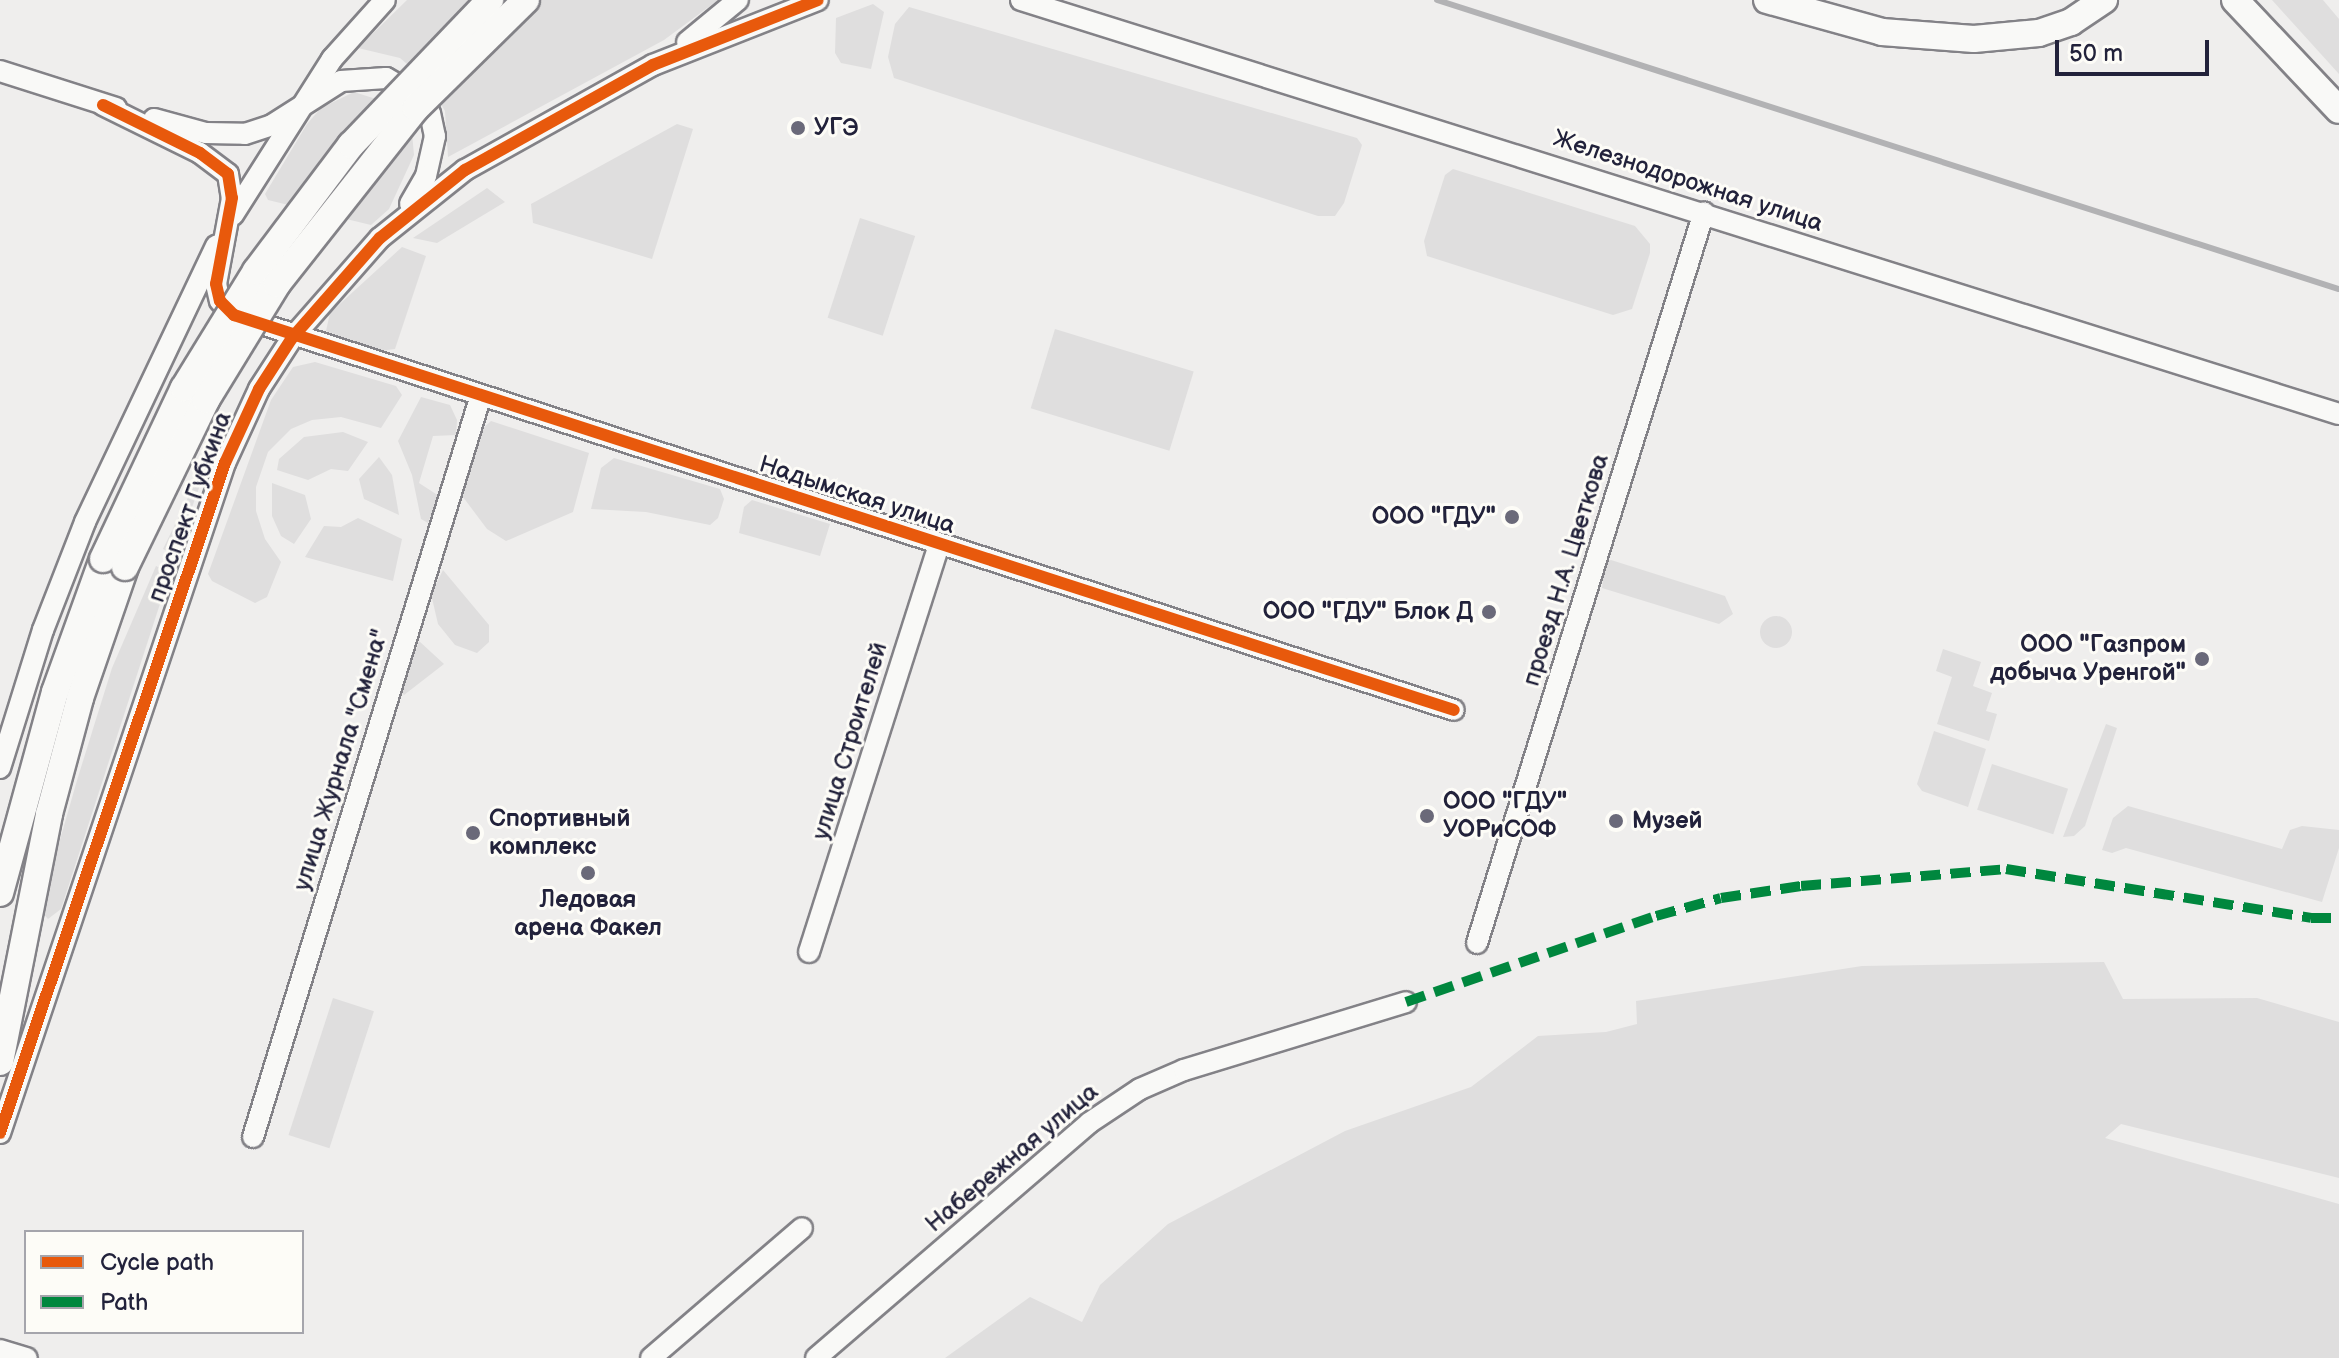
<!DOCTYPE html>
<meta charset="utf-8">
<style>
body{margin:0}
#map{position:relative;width:2339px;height:1358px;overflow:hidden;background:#efeeed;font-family:"Balsamiq Sans",sans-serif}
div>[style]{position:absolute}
.green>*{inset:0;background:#dfdede;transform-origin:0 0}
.round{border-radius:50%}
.roads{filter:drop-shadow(2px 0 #838287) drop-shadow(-2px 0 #838287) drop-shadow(0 2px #838287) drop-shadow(0 -2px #838287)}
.minor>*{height:20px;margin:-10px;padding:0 10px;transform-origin:10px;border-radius:10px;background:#f9f9f7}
.major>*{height:26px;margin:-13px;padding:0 13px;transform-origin:13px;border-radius:13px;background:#f9f9f7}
.rail>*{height:6px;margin:-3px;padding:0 3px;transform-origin:3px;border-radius:3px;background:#b2b2b4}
.bridges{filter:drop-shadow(2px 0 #838287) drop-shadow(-2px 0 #838287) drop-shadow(0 2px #838287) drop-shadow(0 -2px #838287)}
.major-bridge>*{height:26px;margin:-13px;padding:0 13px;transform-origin:13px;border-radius:13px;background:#f9f9f7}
.quiet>*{height:10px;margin-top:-5px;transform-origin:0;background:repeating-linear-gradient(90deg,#00873e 0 20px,transparent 0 30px)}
.cycleway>*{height:12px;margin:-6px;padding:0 6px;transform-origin:6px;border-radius:6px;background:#e8590c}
.dots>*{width:22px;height:22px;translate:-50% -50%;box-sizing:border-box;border:4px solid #fdfcf7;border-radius:50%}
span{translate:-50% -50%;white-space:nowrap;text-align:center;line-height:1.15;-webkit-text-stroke:6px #fdfcf7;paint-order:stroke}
.poi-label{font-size:24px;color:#22223b;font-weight:700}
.left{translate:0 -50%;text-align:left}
.right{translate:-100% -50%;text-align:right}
.street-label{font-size:24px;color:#22223b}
.legend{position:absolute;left:24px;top:1230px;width:280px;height:104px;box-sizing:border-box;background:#fdfcf7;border:2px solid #a5a5ac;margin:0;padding:10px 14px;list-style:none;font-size:24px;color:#22223b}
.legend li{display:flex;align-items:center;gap:16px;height:40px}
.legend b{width:40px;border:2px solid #a5a5ac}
.scale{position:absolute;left:2055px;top:40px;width:154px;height:36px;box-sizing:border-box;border:4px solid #22223b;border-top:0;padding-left:10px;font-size:24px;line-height:28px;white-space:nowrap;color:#22223b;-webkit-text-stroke:6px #fdfcf7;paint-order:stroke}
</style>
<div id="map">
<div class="green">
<div style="clip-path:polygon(407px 0,718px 0,664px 40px,448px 157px,445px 111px,428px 82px,400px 58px,358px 48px)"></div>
<div style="clip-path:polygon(2272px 0,2323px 0,2339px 19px,2339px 74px)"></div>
<div style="clip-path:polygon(873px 4px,884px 12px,871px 69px,841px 63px,835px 53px,836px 18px)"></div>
<div style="clip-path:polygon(909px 7px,1357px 138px,1362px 145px,1344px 203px,1335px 216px,1318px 216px,894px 78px,888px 57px,895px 24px)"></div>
<div style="clip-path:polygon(354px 92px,395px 105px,411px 122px,414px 155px,389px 209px,371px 225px,268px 200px,265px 194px,307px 124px,321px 108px)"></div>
<div style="clip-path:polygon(677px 124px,693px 129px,652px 259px,533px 223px,531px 204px)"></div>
<div style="clip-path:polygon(1453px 169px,1635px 226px,1650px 244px,1650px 253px,1632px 309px,1613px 315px,1427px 256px,1424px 241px,1445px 175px)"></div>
<div style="clip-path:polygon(487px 188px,505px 202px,437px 243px,413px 238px)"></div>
<div style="left:860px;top:218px;width:58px;height:105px;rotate:18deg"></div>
<div style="clip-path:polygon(402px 247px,426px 256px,395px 349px,378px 351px,326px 331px,330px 313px)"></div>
<div style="left:1055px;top:329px;width:145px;height:83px;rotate:17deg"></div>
<div style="clip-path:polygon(315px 362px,396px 386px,402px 395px,381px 428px,341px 417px,312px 420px,291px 429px,268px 452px,256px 487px,256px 511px,265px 539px,281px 562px,267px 597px,255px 603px,212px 581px,208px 574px,271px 400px,293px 367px)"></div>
<div style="clip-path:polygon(421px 397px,450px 405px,457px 420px,456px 435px,433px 436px,419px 483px,439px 496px,428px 523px,421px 519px,412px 475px,398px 441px)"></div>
<div style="clip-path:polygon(491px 421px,589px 453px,573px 512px,506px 541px,487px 529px,460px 493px,480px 431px)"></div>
<div style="clip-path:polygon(343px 432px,368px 442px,348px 471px,331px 469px,308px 480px,277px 470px,279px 459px,304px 437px)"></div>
<div style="clip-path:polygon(218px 436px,191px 510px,176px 555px,163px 549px)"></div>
<div style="clip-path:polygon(379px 457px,392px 475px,399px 515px,364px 499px,359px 479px)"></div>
<div style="clip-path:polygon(614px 458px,720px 489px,724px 499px,718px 518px,710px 525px,646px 512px,591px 509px,601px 468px)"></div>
<div style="clip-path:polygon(272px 483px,305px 495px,311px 519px,294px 544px,281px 536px,272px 516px)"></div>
<div style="clip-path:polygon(752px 500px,830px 524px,820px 556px,739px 533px,744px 507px)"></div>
<div style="clip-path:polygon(358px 518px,402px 539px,393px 581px,305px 557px,324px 526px,341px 527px)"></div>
<div style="clip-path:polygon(1611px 560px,1725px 596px,1733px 614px,1719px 624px,1602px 588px,1605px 562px)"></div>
<div style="clip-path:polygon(156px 566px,170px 573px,61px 909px,48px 919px,42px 912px,51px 871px,78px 777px,112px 668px)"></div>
<div style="clip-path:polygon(443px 570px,489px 625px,489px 642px,477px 653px,455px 645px,438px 624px,431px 594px)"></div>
<div class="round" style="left:1760px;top:616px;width:32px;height:32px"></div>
<div style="clip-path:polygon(419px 641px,444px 664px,404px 695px,401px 692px)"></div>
<div style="clip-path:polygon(1943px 649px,1981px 662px,1973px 686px,1992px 693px,1986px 711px,1997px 714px,1989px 741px,1937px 724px,1952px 677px,1936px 671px)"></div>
<div style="clip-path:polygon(2106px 724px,2117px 728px,2085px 826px,2074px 836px,2063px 837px)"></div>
<div style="clip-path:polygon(1934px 731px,1986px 749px,1968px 807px,1922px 791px,1917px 784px)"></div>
<div style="left:1992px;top:764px;width:80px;height:48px;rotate:18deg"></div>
<div style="clip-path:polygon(2128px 806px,2282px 849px,2290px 830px,2302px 826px,2339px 830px,2339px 848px,2322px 902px,2126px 848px,2112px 853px,2102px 850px,2113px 818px)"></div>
<div style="clip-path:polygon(2104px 962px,2123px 999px,2257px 998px,2339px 1022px,2339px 1178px,2121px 1124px,2105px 1138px,2339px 1204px,2339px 1358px,945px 1358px,1030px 1297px,1082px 1322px,1100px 1285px,1168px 1224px,1345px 1131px,1471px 1087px,1538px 1036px,1606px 1032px,1637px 1024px,1636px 1001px,1862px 966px)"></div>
<div style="left:333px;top:998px;width:43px;height:144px;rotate:18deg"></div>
</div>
<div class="roads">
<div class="minor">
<div style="left:1021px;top:0;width:1381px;rotate:17.44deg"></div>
<div style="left:687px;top:42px;width:66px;rotate:-39.5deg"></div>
<div style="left:0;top:71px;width:122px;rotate:17.7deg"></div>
<div style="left:103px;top:105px;width:108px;rotate:26.3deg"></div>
<div style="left:200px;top:153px;width:35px;rotate:37deg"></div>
<div style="left:228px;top:174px;width:24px;rotate:81deg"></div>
<div style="left:232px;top:198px;width:87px;rotate:100.5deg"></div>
<div style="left:216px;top:284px;width:17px;rotate:77deg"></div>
<div style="left:220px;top:301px;width:20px;rotate:45deg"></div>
<div style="left:234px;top:315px;width:1282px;rotate:17.94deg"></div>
<div style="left:154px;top:119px;width:54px;rotate:15.1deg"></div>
<div style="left:206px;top:133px;width:39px;rotate:1deg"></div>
<div style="left:245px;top:134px;width:28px;rotate:-18deg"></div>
<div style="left:272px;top:125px;width:82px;rotate:-32.5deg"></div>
<div style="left:341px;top:81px;width:45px;rotate:-3.8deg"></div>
<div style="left:386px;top:78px;width:36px;rotate:30deg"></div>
<div style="left:417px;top:96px;width:21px;rotate:53deg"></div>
<div style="left:430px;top:113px;width:24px;rotate:78deg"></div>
<div style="left:435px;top:136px;width:41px;rotate:102.7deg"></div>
<div style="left:426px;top:176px;width:32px;rotate:120deg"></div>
<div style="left:233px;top:215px;width:185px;rotate:-57.6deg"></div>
<div style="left:332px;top:59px;width:79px;rotate:-48.1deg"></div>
<div style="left:0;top:768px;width:145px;rotate:-72.7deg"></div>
<div style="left:43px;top:630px;width:116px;rotate:-68.7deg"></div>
<div style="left:85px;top:522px;width:306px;rotate:-64.6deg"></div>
<div style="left:1477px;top:943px;width:765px;rotate:-72.75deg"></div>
<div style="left:809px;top:952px;width:428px;rotate:-72.3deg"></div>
<div style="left:0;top:1133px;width:707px;rotate:-71.44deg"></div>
<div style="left:225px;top:463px;width:81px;rotate:-65.3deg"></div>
<div style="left:259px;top:389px;width:61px;rotate:-57.1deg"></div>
<div style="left:292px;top:338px;width:133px;rotate:-48.7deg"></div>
<div style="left:380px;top:238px;width:109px;rotate:-38.7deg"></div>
<div style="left:465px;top:170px;width:215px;rotate:-29.2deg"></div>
<div style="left:653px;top:65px;width:177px;rotate:-21.5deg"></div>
<div style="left:253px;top:1137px;width:773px;rotate:-72.92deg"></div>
<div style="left:0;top:1350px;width:28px;rotate:17deg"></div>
<div style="left:651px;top:1358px;width:199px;rotate:-40.7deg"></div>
<div style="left:816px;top:1358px;width:360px;rotate:-40.7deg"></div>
<div style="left:1089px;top:1123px;width:61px;rotate:-33.7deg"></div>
<div style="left:1140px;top:1089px;width:48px;rotate:-23.4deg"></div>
<div style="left:1184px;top:1070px;width:232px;rotate:-17deg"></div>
</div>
<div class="major">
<div style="left:1767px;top:0;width:119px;rotate:15.5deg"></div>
<div style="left:1882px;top:32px;width:92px;rotate:4.4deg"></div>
<div style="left:1974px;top:39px;width:65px;rotate:-5.3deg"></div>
<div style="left:2039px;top:33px;width:34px;rotate:-19deg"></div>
<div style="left:2071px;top:22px;width:40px;rotate:-34deg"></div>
<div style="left:2235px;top:0;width:151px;rotate:46.6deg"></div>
<div style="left:0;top:893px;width:208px;rotate:-74.7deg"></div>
<div style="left:55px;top:692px;width:141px;rotate:-70.2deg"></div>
<div style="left:0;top:1062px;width:253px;rotate:-78.8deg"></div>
<div style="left:49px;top:814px;width:120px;rotate:-75deg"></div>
<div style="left:80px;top:698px;width:139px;rotate:-71deg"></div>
</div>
</div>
<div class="rail">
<div style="left:1437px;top:0;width:947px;rotate:17.77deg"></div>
</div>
<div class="bridges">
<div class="major-bridge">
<div style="left:103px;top:559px;width:189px;rotate:-64.7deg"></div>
<div style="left:184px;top:388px;width:137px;rotate:-58.4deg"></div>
<div style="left:256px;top:271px;width:158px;rotate:-53deg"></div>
<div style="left:351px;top:145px;width:201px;rotate:-46.2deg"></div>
<div style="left:125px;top:567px;width:186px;rotate:-64.1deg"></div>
<div style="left:206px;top:400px;width:136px;rotate:-58.5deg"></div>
<div style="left:277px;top:284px;width:224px;rotate:-51.7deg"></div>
<div style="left:416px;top:108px;width:154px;rotate:-44.5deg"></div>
</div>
</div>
<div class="quiet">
<div style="left:1406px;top:1002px;width:264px;rotate:-19deg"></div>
<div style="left:1656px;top:916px;width:67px;rotate:-15.5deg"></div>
<div style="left:1721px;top:898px;width:81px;rotate:-8.5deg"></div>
<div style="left:1801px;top:886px;width:206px;rotate:-4.7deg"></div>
<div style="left:2006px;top:869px;width:309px;rotate:9.1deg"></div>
<div style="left:2311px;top:918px;width:28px"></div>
</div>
<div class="cycleway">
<div style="left:103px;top:105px;width:108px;rotate:26.3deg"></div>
<div style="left:200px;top:153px;width:35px;rotate:37deg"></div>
<div style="left:228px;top:174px;width:24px;rotate:81deg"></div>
<div style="left:232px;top:198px;width:87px;rotate:100.5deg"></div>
<div style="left:216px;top:284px;width:17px;rotate:77deg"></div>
<div style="left:220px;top:301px;width:20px;rotate:45deg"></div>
<div style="left:234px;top:315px;width:1282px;rotate:17.94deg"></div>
<div style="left:0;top:1133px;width:707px;rotate:-71.44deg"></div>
<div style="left:225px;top:463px;width:81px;rotate:-65.3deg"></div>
<div style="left:259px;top:389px;width:61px;rotate:-57.1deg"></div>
<div style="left:292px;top:338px;width:133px;rotate:-48.7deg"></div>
<div style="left:380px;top:238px;width:109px;rotate:-38.7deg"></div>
<div style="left:465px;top:170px;width:215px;rotate:-29.2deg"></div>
<div style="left:653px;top:65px;width:177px;rotate:-21.5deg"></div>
</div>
<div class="dots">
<div style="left:798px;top:128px;background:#6a6979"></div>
<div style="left:1512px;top:517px;background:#6a6979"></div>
<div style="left:1489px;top:612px;background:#6a6979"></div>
<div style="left:2202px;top:659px;background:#6a6979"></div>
<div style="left:1427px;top:816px;background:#6a6979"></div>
<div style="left:1616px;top:821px;background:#6a6979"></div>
<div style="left:473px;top:833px;background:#6a6979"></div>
<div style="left:588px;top:873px;background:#6a6979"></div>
</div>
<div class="poi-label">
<span class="left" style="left:814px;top:128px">УГЭ</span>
<span class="right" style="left:1496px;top:517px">ООО "ГДУ"</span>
<span class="right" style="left:1473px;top:612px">ООО "ГДУ" Блок Д</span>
<span class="right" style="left:2186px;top:659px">ООО "Газпром<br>добыча Уренгой"</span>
<span class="left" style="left:1443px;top:816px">ООО "ГДУ"<br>УОРиСОФ</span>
<span class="left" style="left:489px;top:833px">Спортивный<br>комплекс</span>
<span class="left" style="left:1632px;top:821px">Музей</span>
<span style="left:588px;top:914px">Ледовая<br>арена Факел</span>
</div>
<div class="street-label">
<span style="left:1688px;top:181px;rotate:18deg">Железнодорожная улица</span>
<span style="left:857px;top:495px;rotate:18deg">Надымская улица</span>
<span style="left:190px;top:507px;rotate:-70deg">проспект Губкина</span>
<span style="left:1566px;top:570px;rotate:-73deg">проезд Н.А. Цветкова</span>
<span style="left:850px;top:741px;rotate:-73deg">улица Строителей</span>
<span style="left:341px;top:760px;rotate:-73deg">улица Журнала "Смена"</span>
<span style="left:1012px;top:1158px;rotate:-40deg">Набережная улица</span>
</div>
<ul class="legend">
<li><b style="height:10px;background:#e8590c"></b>Cycle path</li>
<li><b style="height:10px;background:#00873e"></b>Path</li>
</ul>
<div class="scale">50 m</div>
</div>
